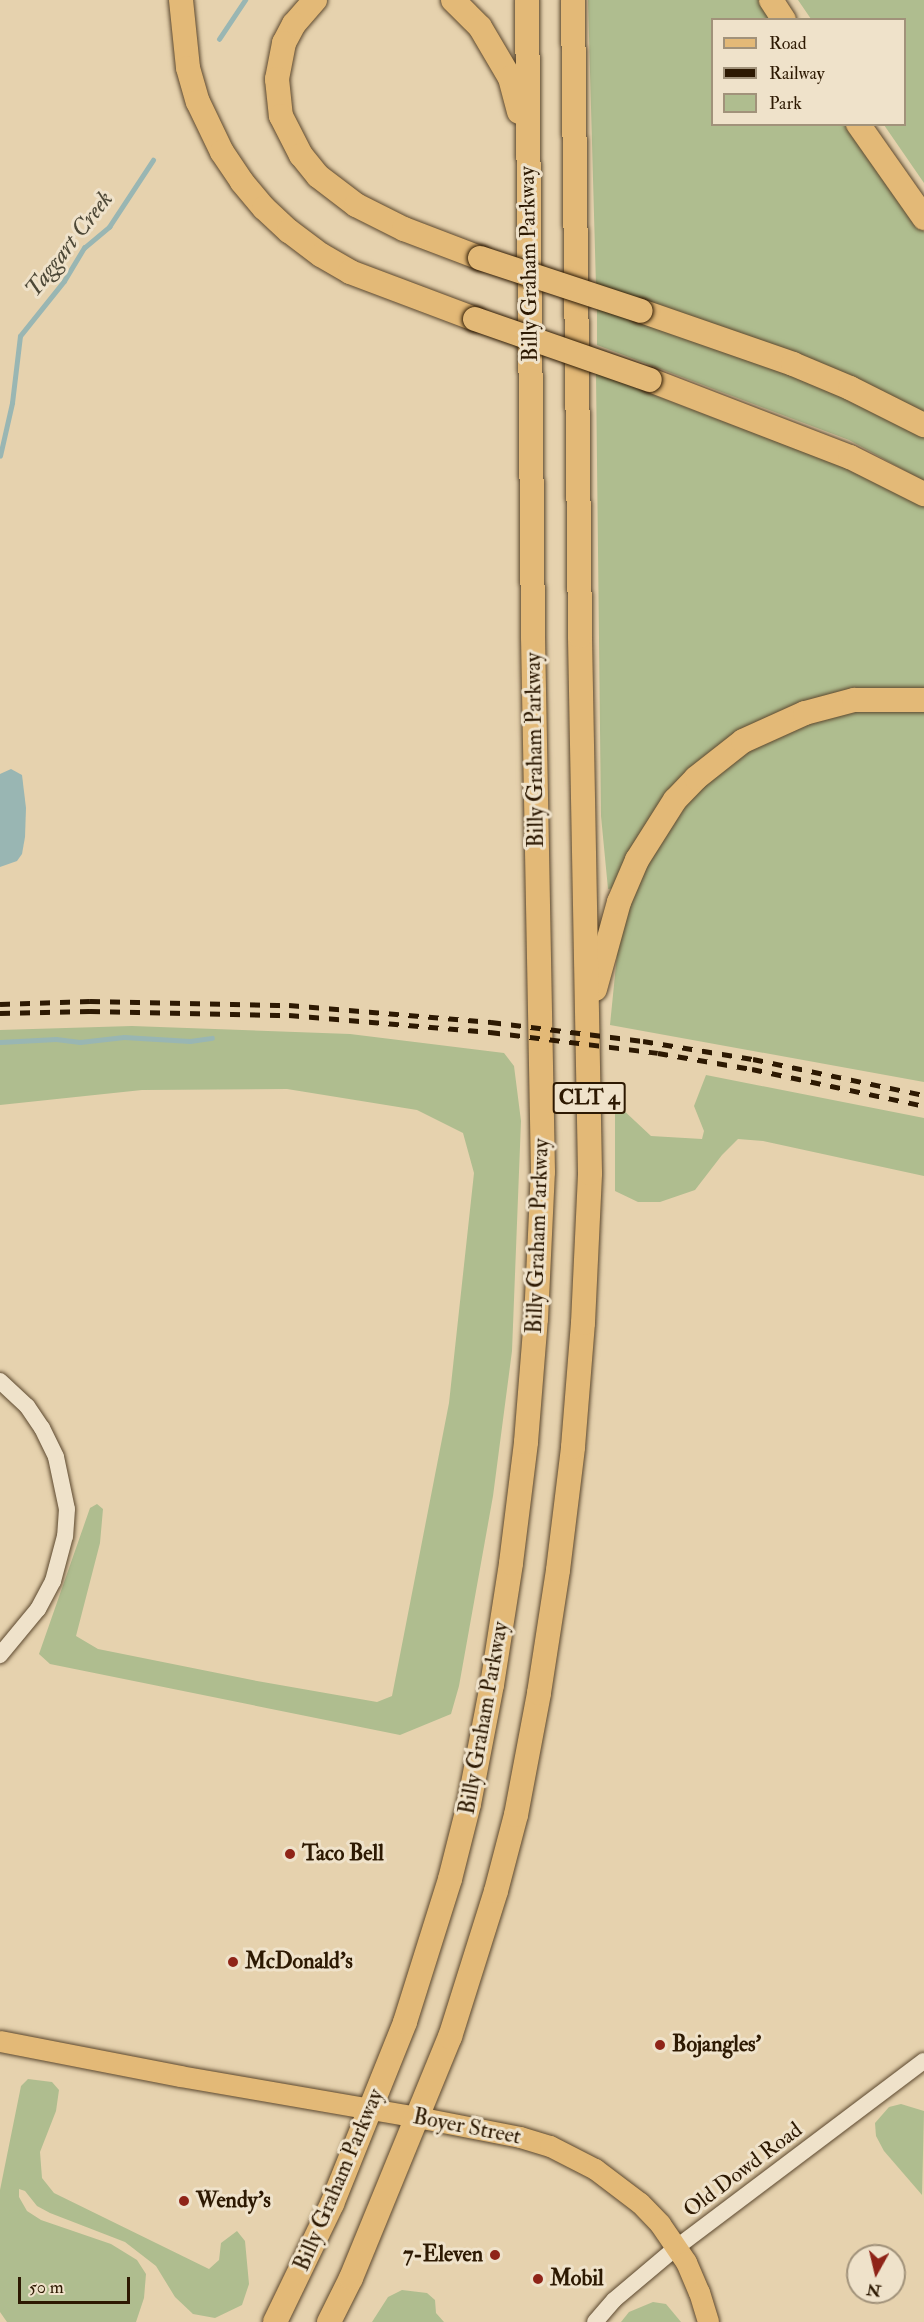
<!DOCTYPE html>
<html>
<head>
<meta charset="utf-8">
<style>
  body { margin:0 }
  #map { position:relative; width:924px; height:2322px; overflow:hidden; background:#e6d2ae; font-family:"IM FELL Double Pica",serif }
  div>[style] { position:absolute }
  [style*='--x'] { left:calc(var(--x)*1px); top:calc(var(--y)*1px); width:calc(var(--w)*1px); rotate:calc(var(--a)*1deg) }
  .green>* { inset:0; background:#afbd8f }
  .water>* { inset:0; background:#99b6b3 }
  .stream>* { height:4.5px; margin:-2.25px; padding:0 2.25px; transform-origin:2.25px; border-radius:2.25px; background:#99b6b3 }
  .roads { filter:drop-shadow(0 0 2px #5b472d) drop-shadow(0 0 2px #5b472d) }
  .minor>* { height:16px; margin:-8px; padding:0 8px; transform-origin:8px; border-radius:8px; background:#efe2ca }
  .major>* { height:21px; margin:-10.5px; padding:0 10.5px; transform-origin:10.5px; border-radius:10.5px; background:#e3b977 }
  .highway>* { height:24px; margin:-12px; padding:0 12px; transform-origin:12px; border-radius:12px; background:#e3b977 }
  .rail>* { height:4.5px; margin-top:-2.25px; transform-origin:0; background:repeating-linear-gradient(90deg,#2d1902 0 10px,transparent 0 20px) }
  .bridges { filter:drop-shadow(0 0 2px #2d1902) drop-shadow(0 0 2px #2d1902) }
  .highway-bridge>* { height:24px; margin:-12px; padding:0 12px; transform-origin:12px; border-radius:12px; background:#e3b977 }
  .dots>* { width:16px; height:16px; translate:-50% -50%; box-sizing:border-box; border:3px solid #efe2ca; border-radius:50% }
  span { translate:-50% -50%; white-space:nowrap; text-align:center; line-height:1.15; -webkit-text-stroke:6px #efe2ca; paint-order:stroke }
  .shield-label span { padding:2px 4px; background:#efe2ca; border:2px solid; border-radius:4px; -webkit-text-stroke-width:0 }
  .shield-label { font-size:21px; color:#2d1902; font-weight:700 }
  .street-label { font-size:22px; color:#2d1902 }
  .poi-label { font-size:22px; color:#2d1902; font-weight:700 }
  .left { translate:0 -50%; text-align:left }
  .right { translate:-100% -50%; text-align:right }
  .water-label { font-size:24px; color:#4d4837; font-style:italic }
  .legend { position:absolute; left:711px; top:18px; width:195px; height:108px; box-sizing:border-box; background:#efe2ca; border:2px solid #a1927a; margin:0; padding:8px 10px; list-style:none; font-size:18px; color:#2d1902 }
  .legend li { display:flex; align-items:center; gap:12px; height:30px }
  .legend b { width:30px; border:2px solid #a1927a }
  .north { position:absolute; left:846px; top:2244px; width:60px; height:60px; box-sizing:border-box; background:#efe2ca; border:2px solid #a1927a; border-radius:50%; rotate:188deg; font-size:16px; font-weight:700; line-height:24px; text-align:center; color:#2d1902 }
  .north::after { content:''; display:block; margin:auto; width:21px; height:27px; background:#8f2418; clip-path:polygon(50% 0,100% 100%,50% 72%,0 100%) }
  .scale { position:absolute; left:18px; top:2277px; width:112px; height:27px; box-sizing:border-box; border:3px solid #2d1902; border-top:0; padding-left:8px; font-size:18px; line-height:21px; white-space:nowrap; color:#2d1902; -webkit-text-stroke:4px #efe2ca; paint-order:stroke }
</style>
</head>
<body>
<div id="map">
  <div class="green">
    <div style="clip-path:polygon(588px 0,760px 0,774px 19px,712px 20px,712px 124px,848px 125px,924px 232px,924px 416px,596px 286px)"></div>
    <div style="clip-path:polygon(798px 0,924px 0,924px 183px,884px 125px,904px 124px,904px 20px,811px 19px)"></div>
    <div style="clip-path:polygon(597px 307px,789px 373px,924px 435px,924px 481px,849px 440px,597px 345px)"></div>
    <div style="clip-path:polygon(596px 373px,873px 478px,924px 506px,924px 692px,749px 729px,615px 888px,608px 889px,601px 816px)"></div>
    <div style="clip-path:polygon(863px 709px,924px 710px,924px 1082px,610px 1025px,618px 945px,635px 883px,693px 795px,740px 755px,788px 729px)"></div>
    <div style="clip-path:polygon(132px 1026px,350px 1034px,504px 1053px,514px 1066px,521px 1121px,512px 1351px,493px 1496px,459px 1686px,451px 1714px,400px 1735px,50px 1664px,39px 1654px,90px 1508px,97px 1504px,103px 1509px,100px 1543px,76px 1636px,98px 1649px,257px 1681px,377px 1702px,392px 1696px,449px 1403px,474px 1173px,463px 1133px,417px 1110px,287px 1089px,142px 1090px,0 1105px,0 1030px)"></div>
    <div style="clip-path:polygon(706px 1075px,924px 1118px,924px 1176px,763px 1141px,738px 1139px,722px 1155px,695px 1190px,660px 1202px,638px 1202px,615px 1191px,615px 1110px,620px 1107px,651px 1136px,702px 1139px,704px 1131px,694px 1106px)"></div>
    <div style="clip-path:polygon(28px 2079px,52px 2082px,59px 2090px,56px 2111px,40px 2152px,42px 2178px,54px 2193px,209px 2269px,219px 2260px,221px 2243px,237px 2231px,245px 2241px,249px 2284px,242px 2305px,215px 2318px,193px 2314px,175px 2297px,156px 2266px,125px 2242px,50px 2213px,37px 2206px,25px 2191px,19px 2189px,19px 2197px,27px 2211px,41px 2220px,111px 2244px,137px 2260px,146px 2274px,144px 2298px,136px 2322px,7px 2322px,0 2312px,0 2190px,21px 2086px)"></div>
    <div style="clip-path:polygon(901px 2104px,924px 2111px,922px 2195px,884px 2151px,876px 2136px,875px 2123px,889px 2107px)"></div>
    <div style="clip-path:polygon(402px 2290px,427px 2293px,435px 2300px,436px 2313px,444px 2322px,372px 2322px,388px 2297px)"></div>
    <div style="clip-path:polygon(653px 2302px,666px 2304px,681px 2322px,621px 2322px,629px 2312px)"></div>
  </div>
  <div class="water">
    <div style="clip-path:polygon(11px 769px,22px 775px,26px 808px,25px 837px,22px 854px,17px 861px,0 867px,0 774px)"></div>
  </div>
  <div class="stream">
    <div style="--x:219;--y:39;--w:47;--a:-56.3"></div>
    <div style="--x:0;--y:456;--w:54;--a:-77.2"></div>
    <div style="--x:12;--y:403;--w:67;--a:-83.2"></div>
    <div style="--x:20;--y:336;--w:70;--a:-51.3"></div>
    <div style="--x:64;--y:281;--w:39;--a:-59"></div>
    <div style="--x:84;--y:248;--w:33;--a:-40"></div>
    <div style="--x:109;--y:227;--w:80;--a:-56.7"></div>
    <div style="--x:0;--y:1042;--w:56;--a:-3.1"></div>
    <div style="--x:56;--y:1039;--w:24;--a:7"></div>
    <div style="--x:80;--y:1042;--w:44;--a:-6.5"></div>
    <div style="--x:124;--y:1037;--w:66;--a:3.5"></div>
    <div style="--x:190;--y:1041;--w:22;--a:-8"></div>
  </div>
  <div class="roads">
    <div class="minor">
      <div style="--x:0;--y:1381;--w:37;--a:43"></div>
      <div style="--x:27;--y:1406;--w:27;--a:56"></div>
      <div style="--x:42;--y:1428;--w:32;--a:64"></div>
      <div style="--x:56;--y:1457;--w:53;--a:78.1"></div>
      <div style="--x:67;--y:1509;--w:27;--a:94"></div>
      <div style="--x:65;--y:1536;--w:47;--a:104.9"></div>
      <div style="--x:53;--y:1581;--w:32;--a:118"></div>
      <div style="--x:38;--y:1609;--w:60;--a:129.6"></div>
      <div style="--x:595;--y:2322;--w:29;--a:-49"></div>
      <div style="--x:614;--y:2300;--w:82;--a:-40.1"></div>
      <div style="--x:677;--y:2247;--w:309;--a:-37"></div>
    </div>
    <div class="major">
      <div style="--x:0;--y:2041;--w:183;--a:11"></div>
      <div style="--x:180;--y:2076;--w:241;--a:9.8"></div>
      <div style="--x:417;--y:2117;--w:105;--a:11"></div>
      <div style="--x:520;--y:2137;--w:31;--a:17"></div>
      <div style="--x:550;--y:2146;--w:51;--a:27.1"></div>
      <div style="--x:595;--y:2169;--w:56;--a:37.1"></div>
      <div style="--x:640;--y:2203;--w:29;--a:46"></div>
      <div style="--x:660;--y:2224;--w:46;--a:55.6"></div>
      <div style="--x:686;--y:2262;--w:33;--a:67"></div>
      <div style="--x:699;--y:2292;--w:31;--a:73"></div>
    </div>
    <div class="highway">
      <div style="--x:181;--y:0;--w:68;--a:84.1"></div>
      <div style="--x:188;--y:68;--w:35;--a:74"></div>
      <div style="--x:198;--y:102;--w:55;--a:64.4"></div>
      <div style="--x:222;--y:152;--w:36;--a:56"></div>
      <div style="--x:242;--y:182;--w:34;--a:50"></div>
      <div style="--x:264;--y:208;--w:34;--a:43"></div>
      <div style="--x:289;--y:231;--w:40;--a:37"></div>
      <div style="--x:321;--y:255;--w:34;--a:30"></div>
      <div style="--x:350;--y:272;--w:134;--a:20.6"></div>
      <div style="--x:315;--y:0;--w:32;--a:131"></div>
      <div style="--x:294;--y:24;--w:21;--a:118"></div>
      <div style="--x:284;--y:43;--w:37;--a:101"></div>
      <div style="--x:277;--y:79;--w:37;--a:84"></div>
      <div style="--x:281;--y:116;--w:44;--a:62.9"></div>
      <div style="--x:301;--y:155;--w:27;--a:51"></div>
      <div style="--x:318;--y:176;--w:48;--a:37.3"></div>
      <div style="--x:356;--y:205;--w:54;--a:26.6"></div>
      <div style="--x:404;--y:229;--w:81;--a:20.9"></div>
      <div style="--x:453;--y:0;--w:38;--a:45"></div>
      <div style="--x:480;--y:27;--w:59;--a:59.5"></div>
      <div style="--x:510;--y:78;--w:35;--a:75"></div>
      <div style="--x:771;--y:0;--w:24;--a:57"></div>
      <div style="--x:858;--y:124;--w:115;--a:54.9"></div>
      <div style="--x:641;--y:311;--w:161;--a:19.2"></div>
      <div style="--x:793;--y:364;--w:62;--a:22.8"></div>
      <div style="--x:850;--y:388;--w:83;--a:26.6"></div>
      <div style="--x:650;--y:380;--w:214;--a:21.1"></div>
      <div style="--x:850;--y:457;--w:83;--a:26.6"></div>
      <div style="--x:595;--y:989;--w:90;--a:-74.6"></div>
      <div style="--x:619;--y:902;--w:46;--a:-66.8"></div>
      <div style="--x:637;--y:860;--w:71;--a:-57.7"></div>
      <div style="--x:675;--y:800;--w:30;--a:-46"></div>
      <div style="--x:696;--y:778;--w:60;--a:-38.2"></div>
      <div style="--x:743;--y:741;--w:68;--a:-24.3"></div>
      <div style="--x:805;--y:713;--w:51;--a:-14.9"></div>
      <div style="--x:854;--y:700;--w:70;--a:0"></div>
      <div style="--x:275;--y:2322;--w:131;--a:-64.2"></div>
      <div style="--x:332;--y:2204;--w:196;--a:-68.1"></div>
      <div style="--x:405;--y:2022;--w:150;--a:-72.5"></div>
      <div style="--x:450;--y:1879;--w:77;--a:-75.8"></div>
      <div style="--x:469;--y:1804;--w:121;--a:-79.1"></div>
      <div style="--x:492;--y:1685;--w:123;--a:-81.1"></div>
      <div style="--x:511;--y:1563;--w:122;--a:-82.9"></div>
      <div style="--x:526;--y:1442;--w:123;--a:-85.4"></div>
      <div style="--x:536;--y:1319;--w:147;--a:-87.3"></div>
      <div style="--x:543;--y:1172;--w:535;--a:-91.07"></div>
      <div style="--x:533;--y:637;--w:637;--a:-90.54"></div>
      <div style="--x:329;--y:2322;--w:49;--a:-63.4"></div>
      <div style="--x:351;--y:2278;--w:261;--a:-67.7"></div>
      <div style="--x:450;--y:2037;--w:153;--a:-72.5"></div>
      <div style="--x:496;--y:1891;--w:79;--a:-75.3"></div>
      <div style="--x:516;--y:1815;--w:124;--a:-79.3"></div>
      <div style="--x:539;--y:1693;--w:124;--a:-81.2"></div>
      <div style="--x:558;--y:1570;--w:124;--a:-83"></div>
      <div style="--x:573;--y:1447;--w:124;--a:-85.4"></div>
      <div style="--x:583;--y:1323;--w:150;--a:-87.3"></div>
      <div style="--x:590;--y:1173;--w:537;--a:-91.07"></div>
      <div style="--x:580;--y:636;--w:636;--a:-90.63"></div>
    </div>
  </div>
  <div class="rail">
    <div style="--x:0;--y:1004;--w:90;--a:-1.9"></div>
    <div style="--x:90;--y:1001;--w:199;--a:1.2"></div>
    <div style="--x:289;--y:1005;--w:203;--a:4.8"></div>
    <div style="--x:491;--y:1022;--w:153;--a:7.1"></div>
    <div style="--x:643;--y:1041;--w:111;--a:9.3"></div>
    <div style="--x:753;--y:1059;--w:175;--a:11.9"></div>
    <div style="--x:0;--y:1013;--w:90;--a:-1.3"></div>
    <div style="--x:90;--y:1011;--w:199;--a:1.2"></div>
    <div style="--x:289;--y:1015;--w:202;--a:4.8"></div>
    <div style="--x:490;--y:1032;--w:169;--a:7.1"></div>
    <div style="--x:658;--y:1053;--w:95;--a:9.7"></div>
    <div style="--x:752;--y:1069;--w:176;--a:12.1"></div>
  </div>
  <div class="bridges">
    <div class="highway-bridge">
      <div style="--x:480;--y:258;--w:169;--a:18.2"></div>
      <div style="--x:475;--y:319;--w:185;--a:19.2"></div>
    </div>
  </div>
  <div class="dots">
    <div style="left:290px;top:1854px;background:#8f2418"></div>
    <div style="left:233px;top:1962px;background:#8f2418"></div>
    <div style="left:660px;top:2045px;background:#8f2418"></div>
    <div style="left:184px;top:2201px;background:#8f2418"></div>
    <div style="left:495px;top:2255px;background:#8f2418"></div>
    <div style="left:538px;top:2279px;background:#8f2418"></div>
  </div>
  <div class="shield-label">
    <span style="left:589px;top:1098px">CLT 4</span>
  </div>
  <div class="street-label">
    <span style="left:529px;top:264px;rotate:-91deg">Billy Graham Parkway</span>
    <span style="left:535px;top:750px;rotate:-91deg">Billy Graham Parkway</span>
    <span style="left:538px;top:1236px;rotate:-88deg">Billy Graham Parkway</span>
    <span style="left:484px;top:1718px;rotate:-80deg">Billy Graham Parkway</span>
    <span style="left:467px;top:2127px;rotate:11deg">Boyer Street</span>
    <span style="left:743px;top:2170px;rotate:-37deg">Old Dowd Road</span>
    <span style="left:339px;top:2180px;rotate:-67deg">Billy Graham Parkway</span>
  </div>
  <div class="poi-label">
    <span class="left" style="left:302px;top:1854px">Taco Bell</span>
    <span class="left" style="left:245px;top:1962px">McDonald's</span>
    <span class="left" style="left:672px;top:2045px">Bojangles'</span>
    <span class="left" style="left:196px;top:2201px">Wendy's</span>
    <span class="right" style="left:483px;top:2255px">7-Eleven</span>
    <span class="left" style="left:550px;top:2279px">Mobil</span>
  </div>
  <div class="water-label">
    <span style="left:69px;top:244px;rotate:-52deg">Taggart Creek</span>
  </div>
  <ul class="legend">
  <li><b style="height:8px;background:#e3b977"></b>Road</li>
  <li><b style="height:8px;background:#2d1902"></b>Railway</li>
  <li><b style="height:16px;background:#afbd8f"></b>Park</li>
  </ul>
  <div class="north">N</div>
  <div class="scale">50 m</div>
</div>
</body>
</html>
